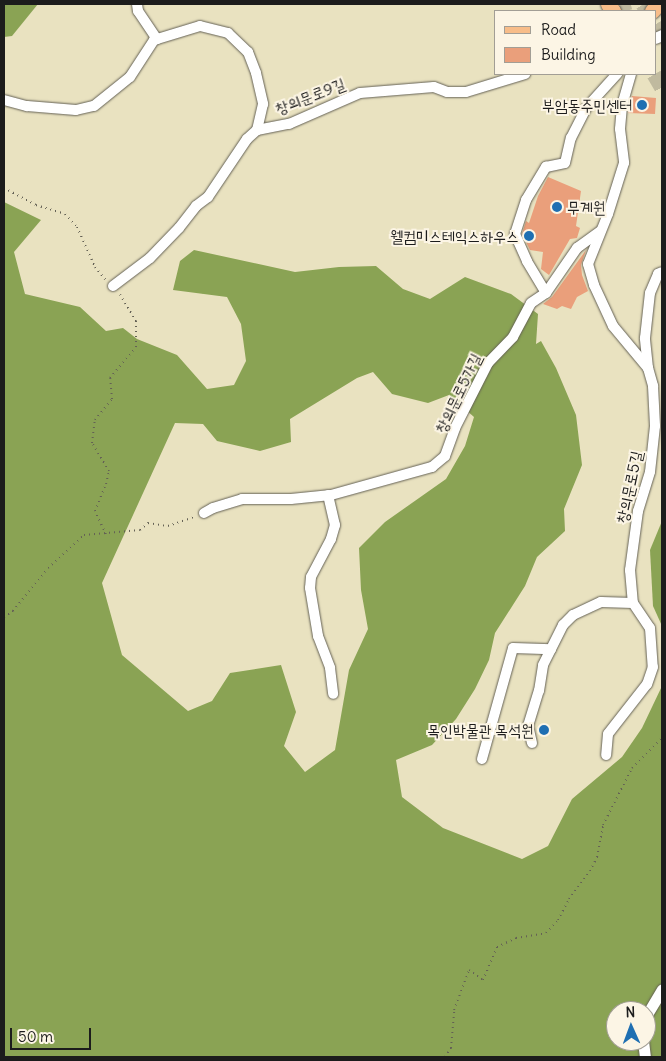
<!DOCTYPE html>
<html>
<head>
<meta charset="utf-8">
<style>
  body { margin:0 }
  #map { position:relative; width:666px; height:1061px; overflow:hidden; background:#e9e2c0; font-family:Delius,"Poor Story",sans-serif }
  div>[style] { position:absolute }
  [style*='--x'] { left:calc(var(--x)*1px); top:calc(var(--y)*1px); width:calc(var(--w)*1px); rotate:calc(var(--a)*1deg) }
  .forest>* { inset:0; background:#8aa354 }
  .building>* { inset:0; background:#ea9f7b }
  .primary-tunnel>* { height:15px; margin-top:-7.5px; transform-origin:0; background:repeating-linear-gradient(90deg,#c0ba9f 0 15px,transparent 0 23px) }
  .path>* { height:2px; margin-top:-1px; transform-origin:0; background:repeating-linear-gradient(90deg,#646155 0 1px,transparent 0 5px) }
  .roads { filter:drop-shadow(0 0 1px #646155) drop-shadow(0 0 1px #646155) }
  .minor>* { height:10px; margin:-5px; padding:0 5px; transform-origin:5px; border-radius:5px; background:#fff }
  .tertiary>* { height:11px; margin:-5.5px; padding:0 5.5px; transform-origin:5.5px; border-radius:5.5px; background:#fff }
  .primary>* { height:15px; margin:-7.5px; padding:0 7.5px; transform-origin:7.5px; border-radius:7.5px; background:#f8bd89 }
  .dots>* { width:14px; height:14px; translate:-50% -50%; box-sizing:border-box; border:2px solid #fcf5e5; border-radius:50% }
  span { translate:-50% -50%; white-space:nowrap; text-align:center; line-height:1.15; -webkit-text-stroke:4px #fcf5e5; paint-order:stroke }
  .street-label { font-size:16px; color:#1c1c1c }
  .poi-label { font-size:16px; color:#1c1c1c }
  .right { translate:-100% -50%; text-align:right }
  .left { translate:0 -50%; text-align:left }
  .frame { position:absolute; inset:0; border:5px solid #1c1c1c; pointer-events:none }
  .legend { position:absolute; left:494px; top:10px; width:162px; height:65px; box-sizing:border-box; background:#fcf5e5; border:1px solid #a29e95; margin:0; padding:6px 9px; list-style:none; font-size:15px; color:#1c1c1c }
  .legend li { display:flex; align-items:center; gap:10px; height:25px }
  .legend b { width:25px; border:1px solid #a29e95 }
  .north { position:absolute; left:606px; top:1001px; width:50px; height:50px; box-sizing:border-box; background:#fcf5e5; border:1px solid #a29e95; border-radius:50%; rotate:358deg; font-size:14px; font-weight:700; line-height:20px; text-align:center; color:#1c1c1c }
  .north::after { content:''; display:block; margin:auto; width:18px; height:22px; background:#1f6fb2; clip-path:polygon(50% 0,100% 100%,50% 72%,0 100%) }
  .scale { position:absolute; left:10px; top:1028px; width:81px; height:22px; box-sizing:border-box; border:2px solid #1c1c1c; border-top:0; padding-left:6px; font-size:15px; line-height:18px; white-space:nowrap; color:#1c1c1c; -webkit-text-stroke:4px #fcf5e5; paint-order:stroke }
</style>
</head>
<body>
<div id="map">
  <div class="forest">
    <div style="clip-path:polygon(4px 4px,38px 4px,12px 36px,4px 37px)"></div>
    <div style="clip-path:polygon(evenodd,4px 202px,41px 220px,14px 252px,25px 294px,80px 307px,106px 331px,123px 328px,137px 339px,177px 355px,207px 389px,234px 385px,246px 361px,241px 324px,227px 297px,173px 290px,180px 261px,194px 250px,295px 272px,339px 267px,376px 266px,403px 289px,430px 299px,465px 277px,511px 294px,538px 314px,536px 344px,541px 341px,556px 368px,576px 415px,582px 465px,564px 509px,565px 531px,537px 557px,525px 586px,495px 633px,489px 660px,475px 689px,456px 719px,432px 745px,396px 760px,402px 797px,443px 828px,522px 859px,548px 846px,572px 799px,622px 757px,642px 728px,662px 686px,662px 1057px,4px 1057px,4px 202px,373px 372px,392px 394px,428px 403px,449px 395px,474px 417px,465px 446px,446px 479px,385px 522px,359px 548px,361px 590px,368px 629px,349px 670px,335px 750px,305px 772px,284px 746px,296px 712px,281px 665px,230px 673px,212px 701px,188px 711px,122px 655px,102px 583px,175px 423px,203px 424px,217px 441px,260px 451px,291px 442px,290px 419px,357px 378px,373px 372px,4px 202px,616px 1011px,646px 1011px,646px 1041px,616px 1041px,616px 1011px)"></div>
    <div style="clip-path:polygon(662px 521px,662px 626px,653px 606px,650px 550px)"></div>
  </div>
  <div class="building">
    <div style="clip-path:polygon(632px 96px,656px 98px,655px 114px,628px 113px)"></div>
    <div style="clip-path:polygon(548px 177px,581px 191px,576px 226px,580px 228px,577px 238px,570px 239px,549px 275px,541px 269px,543px 252px,530px 250px,522px 234px,526px 221px,529px 223px,538px 196px)"></div>
    <div style="clip-path:polygon(586px 250px,581px 265px,582px 275px,588px 291px,577px 297px,571px 309px,562px 306px,557px 309px,543px 304px,552px 297px)"></div>
  </div>
  <div class="primary-tunnel">
    <div style="--x:623;--y:4;--w:7;--a:74"></div>
    <div style="--x:643;--y:4;--w:8;--a:60"></div>
    <div style="--x:655;--y:24;--w:14;--a:60"></div>
    <div style="--x:654;--y:74;--w:16;--a:60"></div>
  </div>
  <div class="path">
    <div style="--x:4;--y:188;--w:36;--a:28"></div>
    <div style="--x:36;--y:205;--w:30;--a:17"></div>
    <div style="--x:65;--y:214;--w:18;--a:47"></div>
    <div style="--x:77;--y:227;--w:44;--a:65.8"></div>
    <div style="--x:95;--y:267;--w:16;--a:50"></div>
    <div style="--x:106;--y:534;--w:25;--a:-116"></div>
    <div style="--x:95;--y:511;--w:29;--a:-68"></div>
    <div style="--x:106;--y:484;--w:13;--a:-77"></div>
    <div style="--x:109;--y:471;--w:33;--a:-121"></div>
    <div style="--x:92;--y:443;--w:23;--a:-83"></div>
    <div style="--x:95;--y:420;--w:27;--a:-51"></div>
    <div style="--x:112;--y:399;--w:21;--a:-95"></div>
    <div style="--x:110;--y:378;--w:40;--a:-50"></div>
    <div style="--x:136;--y:347;--w:26;--a:-90"></div>
    <div style="--x:136;--y:321;--w:31;--a:-121"></div>
    <div style="--x:4;--y:617;--w:11;--a:-34"></div>
    <div style="--x:13;--y:611;--w:55;--a:-50.9"></div>
    <div style="--x:48;--y:568;--w:49;--a:-42.5"></div>
    <div style="--x:84;--y:535;--w:56;--a:-5.1"></div>
    <div style="--x:140;--y:530;--w:11;--a:-41"></div>
    <div style="--x:148;--y:523;--w:20;--a:9"></div>
    <div style="--x:168;--y:526;--w:28;--a:-19"></div>
    <div style="--x:445;--y:1057;--w:11;--a:-56"></div>
    <div style="--x:451;--y:1048;--w:38;--a:-85"></div>
    <div style="--x:454;--y:1010;--w:43;--a:-69.4"></div>
    <div style="--x:469;--y:970;--w:17;--a:36"></div>
    <div style="--x:483;--y:980;--w:36;--a:-67"></div>
    <div style="--x:497;--y:947;--w:21;--a:-25"></div>
    <div style="--x:516;--y:938;--w:30;--a:-9"></div>
    <div style="--x:546;--y:933;--w:18;--a:-47"></div>
    <div style="--x:558;--y:920;--w:24;--a:-62"></div>
    <div style="--x:569;--y:899;--w:35;--a:-53"></div>
    <div style="--x:590;--y:871;--w:16;--a:-63"></div>
    <div style="--x:597;--y:857;--w:33;--a:-79"></div>
    <div style="--x:603;--y:825;--w:64;--a:-63"></div>
    <div style="--x:632;--y:768;--w:42;--a:-45"></div>
  </div>
  <div class="roads">
    <div class="minor">
      <div style="--x:137;--y:4;--w:7;--a:82"></div>
      <div style="--x:138;--y:11;--w:34;--a:56"></div>
      <div style="--x:631;--y:74;--w:33;--a:106"></div>
      <div style="--x:622;--y:106;--w:23;--a:95"></div>
      <div style="--x:620;--y:129;--w:34;--a:83"></div>
      <div style="--x:624;--y:163;--w:53;--a:107.4"></div>
      <div style="--x:608;--y:214;--w:54;--a:111.8"></div>
      <div style="--x:588;--y:264;--w:22;--a:74"></div>
      <div style="--x:594;--y:285;--w:45;--a:65.1"></div>
      <div style="--x:613;--y:326;--w:55;--a:50.2"></div>
      <div style="--x:648;--y:368;--w:19;--a:74"></div>
      <div style="--x:653;--y:386;--w:40;--a:87.1"></div>
      <div style="--x:655;--y:426;--w:46;--a:96.2"></div>
      <div style="--x:650;--y:472;--w:41;--a:107.1"></div>
      <div style="--x:638;--y:511;--w:60;--a:97.7"></div>
      <div style="--x:630;--y:570;--w:33;--a:85"></div>
      <div style="--x:4;--y:100;--w:24;--a:15"></div>
      <div style="--x:27;--y:106;--w:49;--a:4.7"></div>
      <div style="--x:76;--y:110;--w:18;--a:-13"></div>
      <div style="--x:94;--y:106;--w:46;--a:-38.9"></div>
      <div style="--x:130;--y:77;--w:44;--a:-57"></div>
      <div style="--x:154;--y:40;--w:48;--a:-16.9"></div>
      <div style="--x:200;--y:26;--w:29;--a:14"></div>
      <div style="--x:228;--y:33;--w:28;--a:44"></div>
      <div style="--x:248;--y:52;--w:22;--a:69"></div>
      <div style="--x:256;--y:73;--w:32;--a:77"></div>
      <div style="--x:263;--y:104;--w:27;--a:103"></div>
      <div style="--x:113;--y:286;--w:46;--a:-37.1"></div>
      <div style="--x:150;--y:258;--w:42;--a:-46"></div>
      <div style="--x:179;--y:228;--w:28;--a:-52"></div>
      <div style="--x:196;--y:206;--w:15;--a:-37"></div>
      <div style="--x:208;--y:197;--w:70;--a:-56.1"></div>
      <div style="--x:247;--y:139;--w:13;--a:-42"></div>
      <div style="--x:257;--y:130;--w:33;--a:-11"></div>
      <div style="--x:289;--y:124;--w:77;--a:-23.6"></div>
      <div style="--x:360;--y:93;--w:74;--a:-4.6"></div>
      <div style="--x:434;--y:87;--w:14;--a:21"></div>
      <div style="--x:447;--y:92;--w:19;--a:0"></div>
      <div style="--x:466;--y:92;--w:62;--a:-17"></div>
      <div style="--x:546;--y:293;--w:37;--a:-121"></div>
      <div style="--x:527;--y:261;--w:30;--a:-114"></div>
      <div style="--x:515;--y:234;--w:36;--a:-72"></div>
      <div style="--x:526;--y:200;--w:39;--a:-59"></div>
      <div style="--x:546;--y:167;--w:19;--a:-12"></div>
      <div style="--x:565;--y:163;--w:26;--a:-77"></div>
      <div style="--x:571;--y:138;--w:35;--a:-63"></div>
      <div style="--x:587;--y:107;--w:45;--a:-47.7"></div>
      <div style="--x:648;--y:368;--w:30;--a:-96"></div>
      <div style="--x:645;--y:338;--w:45;--a:-83.7"></div>
      <div style="--x:650;--y:293;--w:21;--a:-67"></div>
      <div style="--x:658;--y:274;--w:4;--a:-27"></div>
      <div style="--x:328;--y:495;--w:31;--a:77"></div>
      <div style="--x:335;--y:525;--w:15;--a:106"></div>
      <div style="--x:331;--y:539;--w:43;--a:117.8"></div>
      <div style="--x:311;--y:577;--w:11;--a:95"></div>
      <div style="--x:310;--y:588;--w:49;--a:80.5"></div>
      <div style="--x:318;--y:636;--w:34;--a:69"></div>
      <div style="--x:330;--y:668;--w:26;--a:83"></div>
      <div style="--x:204;--y:513;--w:10;--a:-29"></div>
      <div style="--x:213;--y:508;--w:30;--a:-17"></div>
      <div style="--x:242;--y:499;--w:49;--a:0"></div>
      <div style="--x:291;--y:499;--w:40;--a:-5.7"></div>
      <div style="--x:331;--y:495;--w:105;--a:-15.5"></div>
      <div style="--x:432;--y:467;--w:17;--a:-40"></div>
      <div style="--x:445;--y:456;--w:30;--a:-70"></div>
      <div style="--x:455;--y:428;--w:73;--a:-63.1"></div>
      <div style="--x:488;--y:363;--w:36;--a:-46"></div>
      <div style="--x:513;--y:337;--w:38;--a:-62"></div>
      <div style="--x:531;--y:303;--w:18;--a:-34"></div>
      <div style="--x:546;--y:293;--w:55;--a:-55.4"></div>
      <div style="--x:577;--y:248;--w:29;--a:-36"></div>
      <div style="--x:532;--y:743;--w:17;--a:-103"></div>
      <div style="--x:528;--y:726;--w:37;--a:-73"></div>
      <div style="--x:539;--y:691;--w:26;--a:-81"></div>
      <div style="--x:543;--y:665;--w:45;--a:-63.4"></div>
      <div style="--x:563;--y:625;--w:14;--a:-45"></div>
      <div style="--x:573;--y:615;--w:31;--a:-25"></div>
      <div style="--x:601;--y:602;--w:32;--a:2"></div>
      <div style="--x:633;--y:603;--w:30;--a:56"></div>
      <div style="--x:650;--y:628;--w:39;--a:86"></div>
      <div style="--x:653;--y:667;--w:18;--a:109"></div>
      <div style="--x:647;--y:684;--w:63;--a:128"></div>
      <div style="--x:608;--y:734;--w:21;--a:95"></div>
      <div style="--x:482;--y:759;--w:115;--a:-74.4"></div>
      <div style="--x:513;--y:648;--w:38;--a:2"></div>
    </div>
    <div class="tertiary">
      <div style="--x:655;--y:38;--w:8;--a:-23"></div>
      <div style="--x:646;--y:1016;--w:31;--a:-59"></div>
      <div style="--x:643;--y:1041;--w:16;--a:83"></div>
    </div>
    <div class="primary">
      <div style="--x:608;--y:4;--w:9;--a:54"></div>
      <div style="--x:652;--y:11;--w:9;--a:-49"></div>
    </div>
  </div>
  <div class="dots">
    <div style="left:642px;top:105px;background:#1f6fb2"></div>
    <div style="left:557px;top:207px;background:#1f6fb2"></div>
    <div style="left:529px;top:236px;background:#1f6fb2"></div>
    <div style="left:544px;top:730px;background:#1f6fb2"></div>
  </div>
  <div class="street-label">
    <span style="left:310px;top:96px;rotate:-21deg">창의문로9길</span>
    <span style="left:458px;top:393px;rotate:-64deg">창의문로5가길</span>
    <span style="left:629px;top:487px;rotate:-78deg">창의문로5길</span>
  </div>
  <div class="poi-label">
    <span class="right" style="left:632px;top:105px">부암동주민센터</span>
    <span class="left" style="left:567px;top:207px">무계원</span>
    <span class="right" style="left:519px;top:236px">웰컴미스테익스하우스</span>
    <span class="right" style="left:534px;top:730px">목인박물관 목석원</span>
  </div>
  <div class="frame"></div>
  <ul class="legend">
  <li><b style="height:6px;background:#f8bd89"></b>Road</li>
  <li><b style="height:14px;background:#ea9f7b"></b>Building</li>
  </ul>
  <div class="north">N</div>
  <div class="scale">50 m</div>
</div>
</body>
</html>
